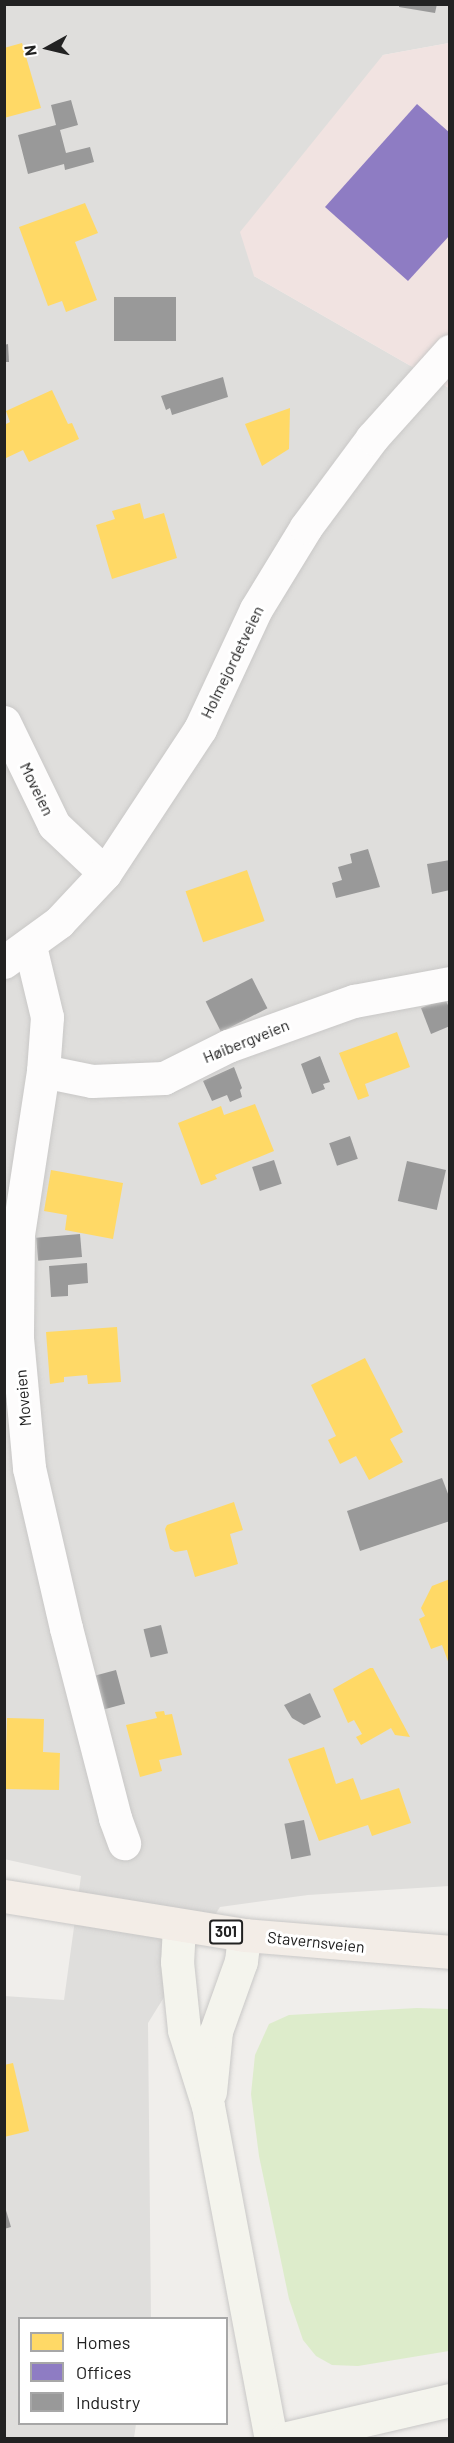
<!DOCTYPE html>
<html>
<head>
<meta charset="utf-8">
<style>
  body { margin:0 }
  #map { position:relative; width:454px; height:2443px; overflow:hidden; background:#f0eeeb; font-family:Barlow,sans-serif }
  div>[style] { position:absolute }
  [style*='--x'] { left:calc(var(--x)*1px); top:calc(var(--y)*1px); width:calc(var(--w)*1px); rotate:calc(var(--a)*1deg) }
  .residential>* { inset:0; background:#dfdedc }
  .commercial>* { inset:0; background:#f1e3e1 }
  .grass>* { inset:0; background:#ddeccb }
  .homes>* { inset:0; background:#ffd966; transform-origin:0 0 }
  .offices>* { inset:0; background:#8e7cc3 }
  .industry>* { inset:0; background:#999; transform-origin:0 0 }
  .roads { filter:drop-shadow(0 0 2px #c9c8c7) drop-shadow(0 0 2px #c9c8c7) }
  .minor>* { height:33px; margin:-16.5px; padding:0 16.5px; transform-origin:16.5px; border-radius:16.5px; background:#fdfcfc }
  .tertiary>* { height:33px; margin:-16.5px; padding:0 16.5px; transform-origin:16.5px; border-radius:16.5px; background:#fdfcfc }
  .secondary>* { height:33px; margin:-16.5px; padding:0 16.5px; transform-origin:16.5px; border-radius:16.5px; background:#f4f4ed }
  .primary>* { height:33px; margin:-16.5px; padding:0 16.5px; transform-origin:16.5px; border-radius:16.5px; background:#f3ede7 }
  span { translate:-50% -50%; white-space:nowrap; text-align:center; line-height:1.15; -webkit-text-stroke:6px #fff; paint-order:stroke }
  .shield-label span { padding:2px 4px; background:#fff; border:2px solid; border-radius:4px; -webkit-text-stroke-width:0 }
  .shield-label { font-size:15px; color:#222; font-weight:700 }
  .street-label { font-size:16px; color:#222 }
  .frame { position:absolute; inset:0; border:6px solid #222; pointer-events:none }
  .legend { position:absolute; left:18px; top:2317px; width:210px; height:108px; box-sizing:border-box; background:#fff; border:2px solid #a7a7a7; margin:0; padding:8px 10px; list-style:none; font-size:18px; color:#222 }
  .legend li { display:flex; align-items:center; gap:12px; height:30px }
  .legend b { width:30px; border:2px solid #a7a7a7 }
  .north { position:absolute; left:18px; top:18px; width:60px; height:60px; -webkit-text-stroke:4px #fff; paint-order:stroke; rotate:262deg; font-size:16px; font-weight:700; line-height:24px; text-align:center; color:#222 }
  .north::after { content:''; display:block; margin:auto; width:21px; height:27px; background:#222; clip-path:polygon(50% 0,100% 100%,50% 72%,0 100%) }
</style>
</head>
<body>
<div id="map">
  <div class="residential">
    <div style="clip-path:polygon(5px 5px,449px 5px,449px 43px,383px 55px,254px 276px,449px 388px,449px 1886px,308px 1895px,220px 1907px,148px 2023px,151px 2318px,20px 2318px,20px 2424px,136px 2424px,134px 2438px,5px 2438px,4px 1996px,64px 2000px,81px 1876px,4px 1859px)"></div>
  </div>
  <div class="commercial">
    <div style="clip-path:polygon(449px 43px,449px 388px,254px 276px,240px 232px,383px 55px)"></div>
  </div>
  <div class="grass">
    <div style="clip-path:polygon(417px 2008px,449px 2009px,449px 2351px,358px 2366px,332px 2365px,316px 2356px,303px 2340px,289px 2299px,259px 2156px,251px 2094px,255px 2055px,269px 2024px,289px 2015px)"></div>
  </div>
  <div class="homes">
    <div style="clip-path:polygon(22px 43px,41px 108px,4px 118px,4px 48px)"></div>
    <div style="clip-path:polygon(85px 203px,98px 233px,75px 242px,97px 300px,66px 312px,62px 301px,48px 306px,19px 227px)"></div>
    <div style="clip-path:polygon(52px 390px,68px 424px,72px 423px,79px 439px,29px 462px,23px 450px,4px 459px,4px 425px,10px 422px,6px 411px)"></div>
    <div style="clip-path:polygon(290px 408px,289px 449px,262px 466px,245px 424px)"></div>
    <div style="clip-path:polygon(140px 503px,144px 519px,164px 513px,177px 558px,112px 579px,96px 525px,115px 519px,112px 511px)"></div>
    <div style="left:247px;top:870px;width:54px;height:65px;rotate:71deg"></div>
    <div style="clip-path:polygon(397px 1032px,410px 1067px,365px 1084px,369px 1096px,358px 1100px,339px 1053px)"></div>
    <div style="clip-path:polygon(255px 1104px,274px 1151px,215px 1175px,217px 1179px,201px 1185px,178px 1123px,221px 1106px,224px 1115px)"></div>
    <div style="clip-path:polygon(51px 1170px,123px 1183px,113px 1239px,65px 1230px,67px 1215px,44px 1211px)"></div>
    <div style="clip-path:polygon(117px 1327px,121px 1382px,88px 1384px,87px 1375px,64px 1377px,64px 1382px,50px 1384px,46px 1332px)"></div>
    <div style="clip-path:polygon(365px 1358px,403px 1432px,390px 1439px,403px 1462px,369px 1480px,356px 1456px,340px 1464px,328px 1440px,336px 1436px,311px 1385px)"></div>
    <div style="clip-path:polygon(234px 1502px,243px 1530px,230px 1534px,238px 1564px,195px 1577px,187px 1550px,175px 1552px,170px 1549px,165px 1529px,167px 1525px)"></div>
    <div style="clip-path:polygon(450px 1579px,450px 1664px,449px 1664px,442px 1645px,431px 1649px,419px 1619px,425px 1616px,421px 1608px,432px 1586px)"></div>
    <div style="clip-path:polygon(370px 1668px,373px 1668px,410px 1737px,395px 1735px,391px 1728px,361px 1745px,356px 1737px,362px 1734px,354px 1720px,348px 1723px,333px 1689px)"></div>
    <div style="clip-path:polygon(164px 1711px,165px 1715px,172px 1714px,182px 1755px,159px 1760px,162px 1771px,140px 1777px,126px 1725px,157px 1718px,155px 1712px)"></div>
    <div style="clip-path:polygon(7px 1718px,44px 1719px,43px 1752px,60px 1753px,59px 1790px,5px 1789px)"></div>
    <div style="clip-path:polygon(324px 1747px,336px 1784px,353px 1778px,361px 1800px,399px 1788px,411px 1823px,372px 1836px,368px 1825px,319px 1841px,288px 1759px)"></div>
    <div style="clip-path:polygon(13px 2063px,29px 2131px,4px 2137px,4px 2065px)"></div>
  </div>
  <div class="offices">
    <div style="clip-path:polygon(417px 104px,450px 133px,450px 235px,408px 281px,325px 207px)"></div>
  </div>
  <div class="industry">
    <div style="clip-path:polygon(399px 4px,437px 4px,435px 13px,399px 7px)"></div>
    <div style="clip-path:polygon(71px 100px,78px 125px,60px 130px,66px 153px,90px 147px,94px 162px,65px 170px,64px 164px,28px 174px,18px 135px,56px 125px,51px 105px)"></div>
    <div style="left:114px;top:297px;width:62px;height:44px"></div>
    <div style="clip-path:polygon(8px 344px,9px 362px,4px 362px,4px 345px)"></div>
    <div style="clip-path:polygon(223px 377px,228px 397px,172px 415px,170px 408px,166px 410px,161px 396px)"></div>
    <div style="clip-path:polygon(368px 849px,380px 887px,336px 898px,332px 883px,342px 880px,338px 867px,352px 863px,350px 854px)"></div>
    <div style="clip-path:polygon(450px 860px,450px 890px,432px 894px,427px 864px)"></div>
    <div style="left:252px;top:978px;width:34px;height:52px;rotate:63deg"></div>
    <div style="clip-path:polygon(445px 999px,450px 1009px,450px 1026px,431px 1034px,421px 1008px)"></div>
    <div style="clip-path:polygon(320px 1056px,330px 1082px,323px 1084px,325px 1089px,312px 1094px,301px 1064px)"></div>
    <div style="clip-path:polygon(234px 1067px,242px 1088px,240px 1090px,242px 1097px,230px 1102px,227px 1095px,212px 1101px,203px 1081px)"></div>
    <div style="left:350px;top:1136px;width:24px;height:22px;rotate:71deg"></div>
    <div style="left:274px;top:1160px;width:25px;height:23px;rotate:72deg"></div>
    <div style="left:407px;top:1161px;width:40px;height:41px;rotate:13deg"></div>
    <div style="left:80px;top:1234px;width:23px;height:44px;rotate:85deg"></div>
    <div style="clip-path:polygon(87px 1263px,88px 1283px,68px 1285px,68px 1296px,51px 1297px,49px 1266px)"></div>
    <div style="clip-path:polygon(442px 1478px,450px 1499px,450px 1521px,360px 1551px,347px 1511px)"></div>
    <div style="left:161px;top:1625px;width:29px;height:18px;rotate:76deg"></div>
    <div style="left:116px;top:1670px;width:35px;height:25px;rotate:75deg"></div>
    <div style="clip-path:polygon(310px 1693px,321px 1717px,304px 1725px,292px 1718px,284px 1705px)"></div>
    <div style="left:304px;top:1820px;width:36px;height:20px;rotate:79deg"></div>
    <div style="clip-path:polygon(5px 2207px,11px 2227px,4px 2229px,4px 2208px)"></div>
  </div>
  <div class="roads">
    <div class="minor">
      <div style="--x:4;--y:722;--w:114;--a:64.1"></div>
      <div style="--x:54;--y:825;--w:70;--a:43.3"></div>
      <div style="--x:30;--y:946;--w:73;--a:76.5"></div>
      <div style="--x:47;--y:1017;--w:54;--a:94.2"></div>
      <div style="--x:43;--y:1071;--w:166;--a:98.7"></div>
      <div style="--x:18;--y:1235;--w:103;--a:90.6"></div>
      <div style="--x:17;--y:1338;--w:131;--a:84.7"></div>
      <div style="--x:29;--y:1468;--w:164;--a:77"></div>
      <div style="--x:66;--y:1628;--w:196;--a:75.5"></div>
      <div style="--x:115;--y:1818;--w:27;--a:70"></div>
      <div style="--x:43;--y:1071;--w:50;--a:11.5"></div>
      <div style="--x:92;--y:1081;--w:72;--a:-2.4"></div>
      <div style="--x:164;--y:1078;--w:72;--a:-26.6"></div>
      <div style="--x:228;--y:1046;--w:134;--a:-19.7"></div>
      <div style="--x:354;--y:1001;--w:98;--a:-10.6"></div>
    </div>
    <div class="tertiary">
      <div style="--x:4;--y:962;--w:68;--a:-36"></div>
      <div style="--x:59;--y:922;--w:67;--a:-46.8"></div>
      <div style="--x:105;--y:873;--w:173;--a:-56.6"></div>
      <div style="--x:200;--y:729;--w:132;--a:-65"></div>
      <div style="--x:256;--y:609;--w:96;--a:-58.6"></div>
      <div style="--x:306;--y:527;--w:111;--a:-53.4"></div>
      <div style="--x:372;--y:438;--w:117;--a:-48.1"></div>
    </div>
    <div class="secondary">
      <div style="--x:179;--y:1926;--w:36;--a:93"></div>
      <div style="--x:177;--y:1962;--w:68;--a:84.1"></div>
      <div style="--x:184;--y:2030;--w:80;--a:72.5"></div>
      <div style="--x:208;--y:2106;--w:338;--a:79.3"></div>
      <div style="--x:210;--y:2092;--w:61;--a:-84.4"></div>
      <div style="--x:216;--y:2031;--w:74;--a:-70.3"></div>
      <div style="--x:241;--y:1961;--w:26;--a:-83"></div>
      <div style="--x:287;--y:2438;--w:167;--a:-13.1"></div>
    </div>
    <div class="primary">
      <div style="--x:4;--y:1896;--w:243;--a:9.2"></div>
      <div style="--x:244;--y:1935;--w:207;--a:4.7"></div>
    </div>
  </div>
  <div class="shield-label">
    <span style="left:226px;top:1932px">301</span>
  </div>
  <div class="street-label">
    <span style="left:232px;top:662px;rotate:-64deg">Holmejordetveien</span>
    <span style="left:37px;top:789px;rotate:64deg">Moveien</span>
    <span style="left:246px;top:1041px;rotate:-22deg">Høibergveien</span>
    <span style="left:23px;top:1398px;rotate:-95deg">Moveien</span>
    <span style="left:316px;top:1942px;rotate:6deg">Stavernsveien</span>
  </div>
  <div class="frame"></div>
  <ul class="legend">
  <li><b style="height:16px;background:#ffd966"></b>Homes</li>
  <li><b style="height:16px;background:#8e7cc3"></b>Offices</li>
  <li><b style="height:16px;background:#999"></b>Industry</li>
  </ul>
  <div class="north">N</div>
</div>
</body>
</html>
